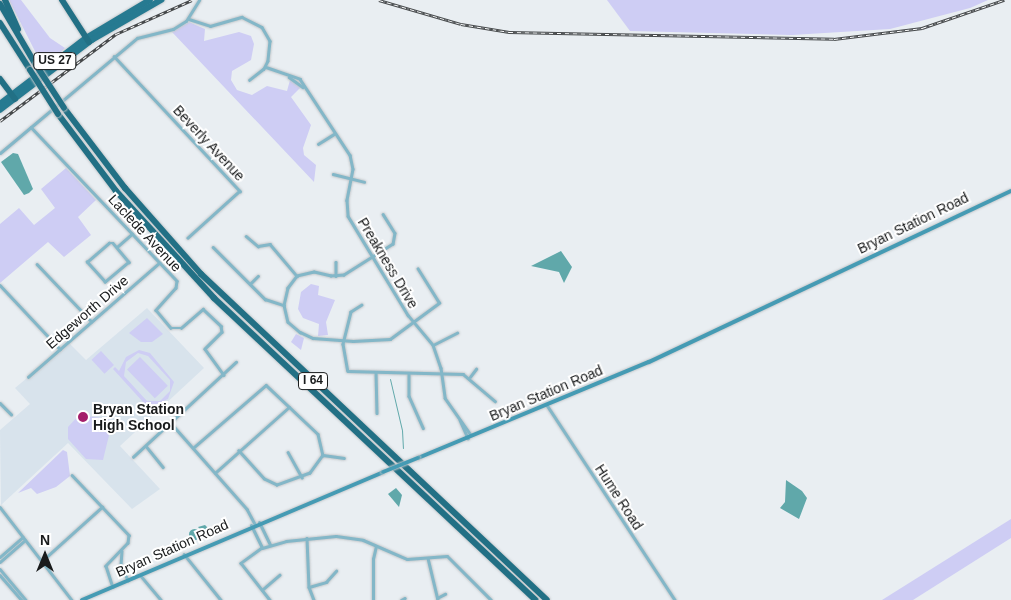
<!DOCTYPE html>
<html>
<head>
<meta charset="utf-8">
<style>
  body { margin:0 }
  #map { position:relative; width:1011px; height:600px; overflow:hidden; background:#e9eef2; font-family:Arial,sans-serif }
  div>[style] { position:absolute }
  [style*='--x'] { left:calc(var(--x)*1px); top:calc(var(--y)*1px); width:calc(var(--w)*1px); rotate:calc(var(--a)*1deg) }
  .built>* { inset:0; background:#d8e3ec }
  .green>* { inset:0; background:#cecdf4; transform-origin:0 0 }
  .water>* { inset:0; background:#60a8aa }
  .round { border-radius:50% }
  .stream>* { height:1px; margin:-0.5px; padding:0 0.5px; transform-origin:0.5px; border-radius:0.5px; background:#60a8aa }
  .roads { filter:drop-shadow(0 0 1px #c4c8cb) drop-shadow(0 0 1px #c4c8cb) }
  .minor>* { height:2.5px; margin:-1.25px; padding:0 1.25px; transform-origin:1.25px; border-radius:1.25px; background:#83b7c8 }
  .tertiary>* { height:3px; margin:-1.5px; padding:0 1.5px; transform-origin:1.5px; border-radius:1.5px; background:#83b7c8 }
  .secondary>* { height:4px; margin:-2px; padding:0 2px; transform-origin:2px; border-radius:2px; background:#459bb4 }
  .trunk>* { height:5.5px; margin:-2.75px; padding:0 2.75px; transform-origin:2.75px; border-radius:2.75px; background:#267a91 }
  .motorway>* { height:6px; margin:-3px; padding:0 3px; transform-origin:3px; border-radius:3px; background:#227085 }
  .rail>* { height:3px; margin-top:-1.5px; transform-origin:0; background:repeating-linear-gradient(90deg,#fff 0 4px,#46494b 0 8px); box-sizing:border-box; border-block:1px solid #46494b }
  .bridges { filter:drop-shadow(0 0 1px #c4c8cb) drop-shadow(0 0 1px #c4c8cb) }
  .secondary-bridge>* { height:4px; margin:-2px; padding:0 2px; transform-origin:2px; border-radius:2px; background:#459bb4 }
  .motorway-bridge>* { height:6px; margin:-3px; padding:0 3px; transform-origin:3px; border-radius:3px; background:#227085 }
  .dots>* { width:14px; height:14px; translate:-50% -50%; box-sizing:border-box; border:2px solid #fff; border-radius:50% }
  span { translate:-50% -50%; white-space:nowrap; text-align:center; line-height:1.15; -webkit-text-stroke:4px #fff; paint-order:stroke }
  .shield-label span { padding:1px 4px; background:#fff; border:1px solid; border-radius:4px; -webkit-text-stroke-width:0 }
  .shield-label { font-size:12px; color:#191b1c; font-weight:700 }
  .street-label { font-size:14px; color:#191b1c }
  .poi-label { font-size:14px; color:#191b1c; font-weight:700 }
  .left { translate:0 -50%; text-align:left }
  .north { position:absolute; left:20px; top:530px; width:50px; height:50px; -webkit-text-stroke:4px #fff; paint-order:stroke; rotate:0deg; font-size:14px; font-weight:700; line-height:20px; text-align:center; color:#191b1c }
  .north::after { content:''; display:block; margin:auto; width:18px; height:22px; background:#191b1c; clip-path:polygon(50% 0,100% 100%,50% 72%,0 100%) }
</style>
</head>
<body>
<div id="map">
  <div class="built">
    <div style="clip-path:polygon(147px 308px,204px 368px,120px 446px,160px 489px,132px 509px,68px 443px,1px 505px,0 430px,30px 404px,15px 388px,69px 343px,86px 360px)"></div>
  </div>
  <div class="green">
    <div style="clip-path:polygon(9px 0,21px 0,50px 38px,65px 48px,49px 63px,44px 64px,40px 61px)"></div>
    <div style="clip-path:polygon(607px 0,988px 0,970px 8px,890px 29px,792px 35px,630px 31px)"></div>
    <div style="clip-path:polygon(189px 22px,205px 29px,204px 41px,239px 32px,251px 36px,254px 44px,251px 60px,232px 71px,231px 80px,237px 90px,252px 95px,267px 86px,287px 91px,290px 80px,301px 87px,291px 97px,311px 125px,303px 148px,304px 155px,316px 165px,314px 182px,172px 32px)"></div>
    <div style="clip-path:polygon(66px 168px,96px 200px,78px 217px,91px 235px,64px 257px,48px 242px,0 283px,0 224px,19px 208px,34px 225px,55px 208px,41px 189px)"></div>
    <div style="clip-path:polygon(311px 284px,319px 286px,318px 295px,335px 300px,326px 322px,328px 335px,318px 336px,319px 324px,303px 318px,298px 309px,301px 292px)"></div>
    <div style="clip-path:polygon(147px 318px,163px 334px,152px 342px,141px 342px,129px 333px)"></div>
    <div style="clip-path:polygon(296px 334px,304px 338px,301px 350px,291px 342px)"></div>
    <div style="clip-path:polygon(evenodd,139px 350px,150px 353px,174px 382px,168px 399px,152px 406px,156px 410px,153px 413px,113px 369px,115px 367px,119px 371px,126px 357px,139px 350px,138px 353px,148px 356px,170px 380px,170px 391px,160px 401px,147px 401px,124px 376px,126px 362px,138px 353px)"></div>
    <div style="left:101px;top:351px;width:19px;height:13px;rotate:47deg"></div>
    <div style="left:140px;top:357px;width:40px;height:18px;rotate:46deg"></div>
    <div style="clip-path:polygon(79px 415px,108px 419px,112px 423px,103px 460px,86px 459px,68px 439px,68px 427px)"></div>
    <div style="clip-path:polygon(63px 450px,67px 452px,70px 476px,56px 487px,37px 494px,31px 488px,18px 493px)"></div>
    <div style="clip-path:polygon(1011px 519px,1011px 538px,913px 600px,882px 600px)"></div>
  </div>
  <div class="water">
    <div style="clip-path:polygon(13px 153px,18px 154px,33px 189px,29px 193px,24px 195px,1px 162px)"></div>
    <div style="clip-path:polygon(561px 251px,572px 267px,564px 283px,559px 272px,531px 266px)"></div>
    <div style="clip-path:polygon(786px 480px,802px 491px,807px 498px,799px 519px,780px 508px,785px 502px)"></div>
    <div style="clip-path:polygon(396px 488px,402px 495px,399px 507px,388px 494px)"></div>
    <div style="clip-path:polygon(205px 525px,213px 533px,207px 537px,198px 527px)"></div>
    <div class="round" style="left:188.5px;top:528.5px;width:11px;height:11px"></div>
  </div>
  <div class="stream">
    <div style="--x:390;--y:379;--w:52;--a:76.8"></div>
    <div style="--x:402;--y:430;--w:18;--a:87"></div>
  </div>
  <div class="roads">
    <div class="minor">
      <div style="--x:189;--y:19;--w:22;--a:18"></div>
      <div style="--x:210;--y:26;--w:33;--a:-16"></div>
      <div style="--x:242;--y:17;--w:22;--a:27"></div>
      <div style="--x:262;--y:27;--w:16;--a:60"></div>
      <div style="--x:270;--y:41;--w:20;--a:96"></div>
      <div style="--x:268;--y:61;--w:9;--a:117"></div>
      <div style="--x:264;--y:69;--w:18;--a:142"></div>
      <div style="--x:114;--y:56;--w:185;--a:47"></div>
      <div style="--x:240;--y:191;--w:70;--a:137.9"></div>
      <div style="--x:266;--y:67;--w:36;--a:19"></div>
      <div style="--x:300;--y:79;--w:91;--a:56.7"></div>
      <div style="--x:350;--y:155;--w:14;--a:78"></div>
      <div style="--x:353;--y:169;--w:32;--a:101"></div>
      <div style="--x:347;--y:200;--w:16;--a:86"></div>
      <div style="--x:348;--y:216;--w:116;--a:58.8"></div>
      <div style="--x:408;--y:315;--w:39;--a:50"></div>
      <div style="--x:433;--y:345;--w:24;--a:71"></div>
      <div style="--x:441;--y:368;--w:30;--a:82"></div>
      <div style="--x:445;--y:398;--w:45;--a:54.9"></div>
      <div style="--x:289;--y:77;--w:17;--a:36"></div>
      <div style="--x:31;--y:127;--w:212;--a:46.5"></div>
      <div style="--x:177;--y:281;--w:7;--a:98"></div>
      <div style="--x:176;--y:288;--w:30;--a:132"></div>
      <div style="--x:156;--y:310;--w:23;--a:50"></div>
      <div style="--x:171;--y:328;--w:10;--a:0"></div>
      <div style="--x:181;--y:328;--w:29;--a:-41"></div>
      <div style="--x:203;--y:309;--w:25;--a:43"></div>
      <div style="--x:221;--y:326;--w:6;--a:81"></div>
      <div style="--x:222;--y:332;--w:24;--a:135"></div>
      <div style="--x:205;--y:349;--w:32;--a:54"></div>
      <div style="--x:318;--y:144;--w:19;--a:-32"></div>
      <div style="--x:333;--y:174;--w:32;--a:14"></div>
      <div style="--x:383;--y:214;--w:22;--a:58"></div>
      <div style="--x:395;--y:233;--w:11;--a:100"></div>
      <div style="--x:393;--y:244;--w:58;--a:147.7"></div>
      <div style="--x:344;--y:275;--w:13;--a:176"></div>
      <div style="--x:331;--y:276;--w:17;--a:-167"></div>
      <div style="--x:314;--y:272;--w:17;--a:167"></div>
      <div style="--x:297;--y:276;--w:15;--a:127"></div>
      <div style="--x:288;--y:288;--w:17;--a:103"></div>
      <div style="--x:284;--y:305;--w:17;--a:77"></div>
      <div style="--x:288;--y:322;--w:16;--a:40"></div>
      <div style="--x:300;--y:332;--w:14;--a:25"></div>
      <div style="--x:313;--y:338;--w:40;--a:4.3"></div>
      <div style="--x:353;--y:341;--w:37;--a:-3"></div>
      <div style="--x:390;--y:339;--w:61;--a:-36.3"></div>
      <div style="--x:439;--y:303;--w:40;--a:-122"></div>
      <div style="--x:246;--y:236;--w:16;--a:40"></div>
      <div style="--x:258;--y:246;--w:12;--a:-9"></div>
      <div style="--x:270;--y:244;--w:42;--a:49.8"></div>
      <div style="--x:109;--y:243;--w:4;--a:0"></div>
      <div style="--x:113;--y:243;--w:25;--a:50"></div>
      <div style="--x:129;--y:262;--w:31;--a:140"></div>
      <div style="--x:105;--y:282;--w:27;--a:-132"></div>
      <div style="--x:87;--y:262;--w:29;--a:-41"></div>
      <div style="--x:117;--y:247;--w:20;--a:-41"></div>
      <div style="--x:213;--y:247;--w:74;--a:45"></div>
      <div style="--x:265;--y:299;--w:20;--a:18"></div>
      <div style="--x:336;--y:262;--w:14;--a:90"></div>
      <div style="--x:37;--y:264;--w:79;--a:46.5"></div>
      <div style="--x:250;--y:284;--w:11;--a:-45"></div>
      <div style="--x:0;--y:285;--w:88;--a:46.8"></div>
      <div style="--x:362;--y:305;--w:13;--a:148"></div>
      <div style="--x:351;--y:312;--w:33;--a:104"></div>
      <div style="--x:343;--y:344;--w:27;--a:80"></div>
      <div style="--x:348;--y:371;--w:115;--a:1.5"></div>
      <div style="--x:463;--y:374;--w:42;--a:40.2"></div>
      <div style="--x:433;--y:345;--w:27;--a:-27"></div>
      <div style="--x:376;--y:372;--w:41;--a:88.6"></div>
      <div style="--x:409;--y:373;--w:23;--a:90"></div>
      <div style="--x:409;--y:396;--w:35;--a:66"></div>
      <div style="--x:28;--y:377;--w:174;--a:-41"></div>
      <div style="--x:470;--y:377;--w:10;--a:-53"></div>
      <div style="--x:0;--y:403;--w:16;--a:45"></div>
      <div style="--x:547;--y:405;--w:233;--a:56.7"></div>
      <div style="--x:460;--y:420;--w:20;--a:66"></div>
      <div style="--x:171;--y:423;--w:115;--a:48.5"></div>
      <div style="--x:247;--y:509;--w:17;--a:62"></div>
      <div style="--x:146;--y:446;--w:27;--a:51"></div>
      <div style="--x:193;--y:448;--w:96;--a:-40.8"></div>
      <div style="--x:266;--y:385;--w:71;--a:43.3"></div>
      <div style="--x:318;--y:434;--w:22;--a:77"></div>
      <div style="--x:323;--y:455;--w:22;--a:126"></div>
      <div style="--x:310;--y:473;--w:35;--a:160"></div>
      <div style="--x:277;--y:485;--w:14;--a:-155"></div>
      <div style="--x:264;--y:479;--w:38;--a:-132"></div>
      <div style="--x:288;--y:452;--w:29;--a:61"></div>
      <div style="--x:323;--y:455;--w:21;--a:8"></div>
      <div style="--x:133;--y:457;--w:140;--a:-42.7"></div>
      <div style="--x:215;--y:473;--w:99;--a:-41.7"></div>
      <div style="--x:72;--y:475;--w:83;--a:46.5"></div>
      <div style="--x:129;--y:535;--w:8;--a:97"></div>
      <div style="--x:128;--y:543;--w:32;--a:134"></div>
      <div style="--x:106;--y:566;--w:22;--a:72"></div>
      <div style="--x:0;--y:507;--w:118;--a:52.3"></div>
      <div style="--x:307;--y:538;--w:49;--a:87.7"></div>
      <div style="--x:309;--y:587;--w:14;--a:69"></div>
      <div style="--x:262;--y:548;--w:26;--a:144"></div>
      <div style="--x:241;--y:563;--w:47;--a:51.9"></div>
      <div style="--x:122;--y:551;--w:14;--a:94"></div>
      <div style="--x:121;--y:565;--w:17;--a:65"></div>
      <div style="--x:184;--y:554;--w:59;--a:51.2"></div>
      <div style="--x:0;--y:557;--w:30;--a:-41"></div>
      <div style="--x:428;--y:558;--w:43;--a:76.6"></div>
      <div style="--x:42;--y:561;--w:81;--a:-42"></div>
      <div style="--x:0;--y:562;--w:33;--a:-41"></div>
      <div style="--x:0;--y:569;--w:40;--a:50"></div>
      <div style="--x:0;--y:575;--w:33;--a:49"></div>
      <div style="--x:141;--y:576;--w:31;--a:50"></div>
      <div style="--x:309;--y:587;--w:18;--a:-16"></div>
      <div style="--x:326;--y:582;--w:15;--a:-48"></div>
      <div style="--x:262;--y:590;--w:23;--a:-41"></div>
      <div style="--x:437;--y:598;--w:9;--a:-27"></div>
      <div style="--x:373;--y:600;--w:41;--a:-90"></div>
      <div style="--x:373;--y:559;--w:13;--a:-77"></div>
      <div style="--x:401;--y:600;--w:4;--a:-27"></div>
    </div>
    <div class="tertiary">
      <div style="--x:0;--y:153;--w:179;--a:-40"></div>
      <div style="--x:137;--y:38;--w:37;--a:-14"></div>
      <div style="--x:173;--y:29;--w:15;--a:-32"></div>
      <div style="--x:186;--y:21;--w:25;--a:-58"></div>
      <div style="--x:259;--y:522;--w:25;--a:64"></div>
      <div style="--x:251;--y:525;--w:25;--a:64"></div>
      <div style="--x:262;--y:548;--w:25;--a:-16"></div>
      <div style="--x:286;--y:541;--w:50;--a:-5.7"></div>
      <div style="--x:336;--y:536;--w:27;--a:8"></div>
      <div style="--x:363;--y:540;--w:48;--a:23.4"></div>
      <div style="--x:407;--y:559;--w:40;--a:-4.3"></div>
      <div style="--x:447;--y:556;--w:62;--a:45"></div>
    </div>
    <div class="secondary">
      <div style="--x:418;--y:458;--w:250;--a:-22.6"></div>
      <div style="--x:649;--y:362;--w:400;--a:-25.3"></div>
      <div style="--x:82;--y:600;--w:327;--a:-23"></div>
    </div>
    <div class="trunk">
      <div style="--x:0;--y:104;--w:108;--a:-37.5"></div>
      <div style="--x:86;--y:38;--w:74;--a:-30.7"></div>
      <div style="--x:0;--y:110;--w:116;--a:-37.3"></div>
      <div style="--x:92;--y:40;--w:80;--a:-30.1"></div>
    </div>
    <div class="motorway">
      <div style="--x:5;--y:0;--w:32;--a:66"></div>
      <div style="--x:62;--y:0;--w:50;--a:57.3"></div>
      <div style="--x:0;--y:4;--w:71;--a:59.5"></div>
      <div style="--x:0;--y:23;--w:56;--a:57.4"></div>
      <div style="--x:0;--y:79;--w:25;--a:53"></div>
      <div style="--x:64;--y:108;--w:101;--a:52.7"></div>
      <div style="--x:125;--y:188;--w:115;--a:48.5"></div>
      <div style="--x:201;--y:274;--w:475;--a:43.3"></div>
      <div style="--x:58;--y:114;--w:96;--a:53"></div>
      <div style="--x:116;--y:191;--w:145;--a:47.5"></div>
      <div style="--x:214;--y:298;--w:441;--a:43.2"></div>
    </div>
  </div>
  <div class="rail">
    <div style="--x:379;--y:0;--w:85;--a:16.3"></div>
    <div style="--x:461;--y:24;--w:49;--a:9.5"></div>
    <div style="--x:509;--y:32;--w:325;--a:1.2"></div>
    <div style="--x:834;--y:39;--w:89;--a:-7.1"></div>
    <div style="--x:922;--y:28;--w:87;--a:-18.9"></div>
    <div style="--x:0;--y:121;--w:145;--a:-36.9"></div>
    <div style="--x:116;--y:34;--w:83;--a:-24.1"></div>
  </div>
  <div class="bridges">
    <div class="secondary-bridge">
      <div style="--x:383;--y:472;--w:38;--a:-22"></div>
    </div>
    <div class="motorway-bridge">
      <div style="--x:36;--y:65;--w:51;--a:56.9"></div>
      <div style="--x:30;--y:70;--w:52;--a:57.5"></div>
    </div>
  </div>
  <div class="dots">
    <div style="left:83px;top:417px;background:#a41e6a"></div>
  </div>
  <div class="shield-label">
    <span style="left:55px;top:61px">US 27</span>
    <span style="left:313px;top:381px">I 64</span>
  </div>
  <div class="street-label">
    <span style="left:209px;top:143px;rotate:47deg">Beverly Avenue</span>
    <span style="left:913px;top:223px;rotate:-26deg">Bryan Station Road</span>
    <span style="left:145px;top:233px;rotate:47deg">Laclede Avenue</span>
    <span style="left:388px;top:263px;rotate:59deg">Preakness Drive</span>
    <span style="left:87px;top:312px;rotate:-41deg">Edgeworth Drive</span>
    <span style="left:546px;top:393px;rotate:-23deg">Bryan Station Road</span>
    <span style="left:619px;top:497px;rotate:57deg">Hume Road</span>
    <span style="left:172px;top:548px;rotate:-24deg">Bryan Station Road</span>
  </div>
  <div class="poi-label">
    <span class="left" style="left:93px;top:417px">Bryan Station<br>High School</span>
  </div>
  <div class="north">N</div>
</div>
</body>
</html>
